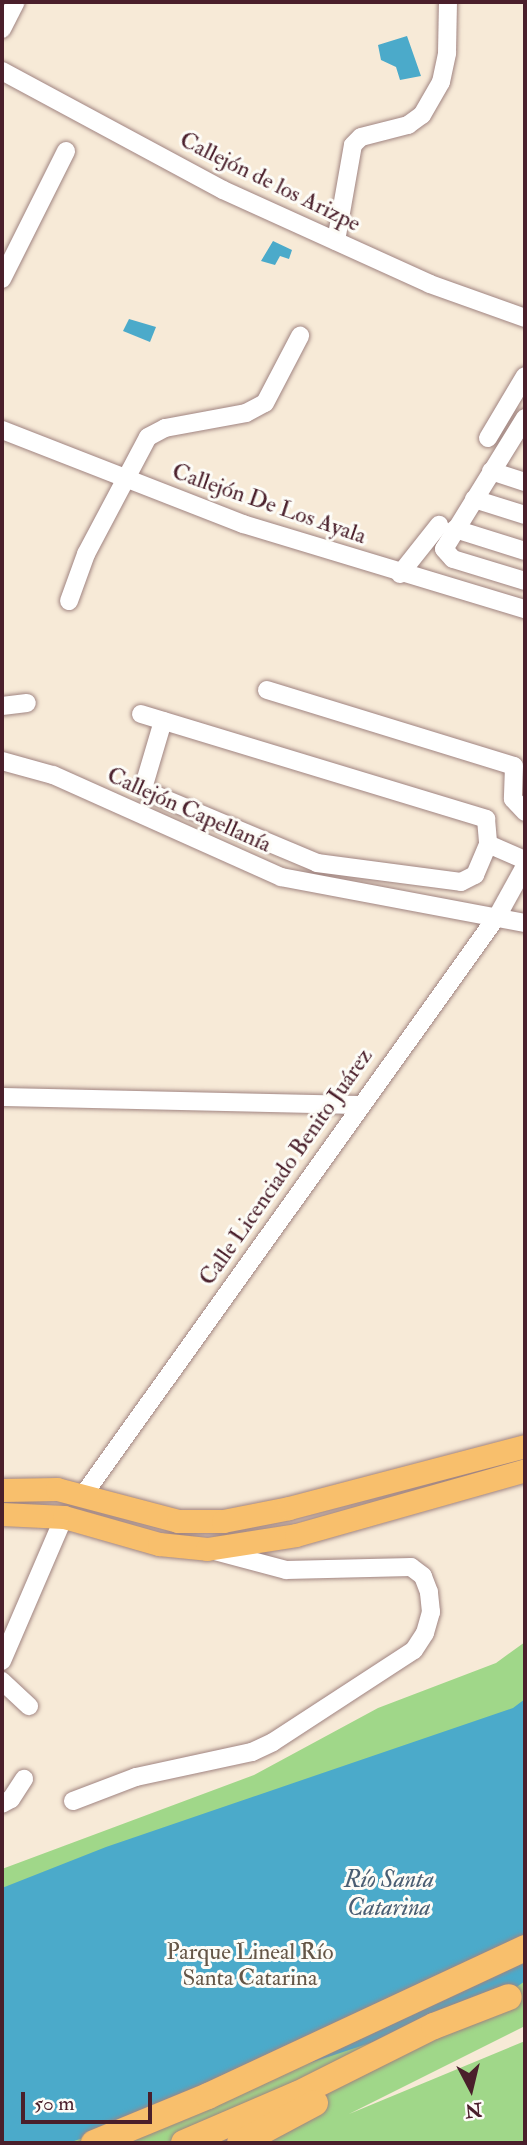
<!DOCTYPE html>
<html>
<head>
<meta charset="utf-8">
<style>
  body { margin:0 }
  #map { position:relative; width:527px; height:2145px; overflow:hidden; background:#f7ead7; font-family:"IM FELL Double Pica",serif }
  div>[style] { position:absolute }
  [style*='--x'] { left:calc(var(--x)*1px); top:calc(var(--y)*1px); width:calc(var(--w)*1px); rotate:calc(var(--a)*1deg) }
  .green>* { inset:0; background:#a0d789 }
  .water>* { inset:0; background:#4baaca }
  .roads { filter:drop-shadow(0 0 2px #a08481) drop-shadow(0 0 2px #a08481) }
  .minor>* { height:18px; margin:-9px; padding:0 9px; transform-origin:9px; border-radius:9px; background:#fff }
  .major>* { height:23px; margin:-11.5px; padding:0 11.5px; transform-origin:11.5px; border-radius:11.5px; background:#f8bf6c }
  .highway>* { height:26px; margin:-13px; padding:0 13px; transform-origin:13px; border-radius:13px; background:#f8bf6c }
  span { translate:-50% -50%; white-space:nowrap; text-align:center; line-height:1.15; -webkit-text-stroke:6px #fdfcf7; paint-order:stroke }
  .street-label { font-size:23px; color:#4a1f2b }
  .park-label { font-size:23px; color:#645647 }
  .water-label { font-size:24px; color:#4a5e73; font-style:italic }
  .frame { position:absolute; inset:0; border:4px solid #4a1f2b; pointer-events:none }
  .north { position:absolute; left:436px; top:2054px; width:70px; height:70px; -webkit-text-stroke:5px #fdfcf7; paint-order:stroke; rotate:173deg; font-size:19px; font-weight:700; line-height:28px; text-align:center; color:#4a1f2b }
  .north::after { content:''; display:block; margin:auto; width:24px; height:32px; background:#4a1f2b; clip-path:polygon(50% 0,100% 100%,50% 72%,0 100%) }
  .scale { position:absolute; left:21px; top:2092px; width:131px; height:32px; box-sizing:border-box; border:4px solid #4a1f2b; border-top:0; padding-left:9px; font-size:21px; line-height:24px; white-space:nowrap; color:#4a1f2b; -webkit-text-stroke:5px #fdfcf7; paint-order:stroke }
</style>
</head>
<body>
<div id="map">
  <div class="green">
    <div style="clip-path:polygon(525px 1642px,525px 2026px,349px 2114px,525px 2041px,525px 2143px,2px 2143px,2px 1869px,254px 1775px,378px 1708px,496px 1663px)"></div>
  </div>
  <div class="water">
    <div style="clip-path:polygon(407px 36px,421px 76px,400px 80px,396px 67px,381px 60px,378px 45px)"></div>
    <div style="clip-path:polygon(273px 241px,292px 250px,289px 259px,280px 256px,275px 265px,261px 261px)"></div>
    <div style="clip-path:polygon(129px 319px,156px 327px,150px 342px,123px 331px)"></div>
    <div style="clip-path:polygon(525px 1699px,525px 1981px,497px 2001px,68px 2143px,2px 2143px,2px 1888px,106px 1847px,513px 1708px)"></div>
  </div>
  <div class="roads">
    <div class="minor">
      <div style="--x:2;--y:29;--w:30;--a:-63"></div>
      <div style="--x:2;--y:71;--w:251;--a:28.3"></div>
      <div style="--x:223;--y:190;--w:227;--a:24.4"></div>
      <div style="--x:430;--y:284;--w:101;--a:19.7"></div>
      <div style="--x:336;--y:241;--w:97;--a:-80"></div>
      <div style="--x:353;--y:145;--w:11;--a:-45"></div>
      <div style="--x:361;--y:137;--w:49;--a:-14.3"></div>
      <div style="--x:408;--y:125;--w:17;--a:-36"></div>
      <div style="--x:422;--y:115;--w:38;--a:-60"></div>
      <div style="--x:441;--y:82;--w:30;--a:-78"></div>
      <div style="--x:447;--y:53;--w:51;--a:-88.9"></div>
      <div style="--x:2;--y:279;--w:143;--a:-63.4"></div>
      <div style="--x:525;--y:418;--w:154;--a:121.7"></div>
      <div style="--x:444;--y:549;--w:13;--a:48"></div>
      <div style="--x:453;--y:559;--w:75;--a:17"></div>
      <div style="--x:2;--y:430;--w:259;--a:21.3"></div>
      <div style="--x:243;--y:524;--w:295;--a:16.8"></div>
      <div style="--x:488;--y:438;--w:72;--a:-59.2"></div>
      <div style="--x:491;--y:471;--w:36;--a:18"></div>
      <div style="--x:474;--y:499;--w:53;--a:17.4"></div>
      <div style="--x:455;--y:529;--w:73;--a:17.4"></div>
      <div style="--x:400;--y:574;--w:63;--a:-51.5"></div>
      <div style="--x:69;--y:601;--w:50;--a:-70.1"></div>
      <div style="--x:86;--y:554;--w:132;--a:-62.1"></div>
      <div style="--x:148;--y:437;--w:19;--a:-28"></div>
      <div style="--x:165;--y:428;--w:82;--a:-10.5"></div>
      <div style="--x:246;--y:413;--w:21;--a:-28"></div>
      <div style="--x:265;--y:403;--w:76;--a:-62.4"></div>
      <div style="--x:267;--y:690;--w:258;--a:17.1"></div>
      <div style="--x:514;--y:766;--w:33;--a:92"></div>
      <div style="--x:513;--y:799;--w:18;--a:47"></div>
      <div style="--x:2;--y:706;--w:25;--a:-7"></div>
      <div style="--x:141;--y:714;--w:361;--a:16.9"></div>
      <div style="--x:486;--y:819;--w:25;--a:85"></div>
      <div style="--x:163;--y:721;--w:67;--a:106.5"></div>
      <div style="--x:144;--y:785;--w:6;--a:72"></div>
      <div style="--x:146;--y:791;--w:186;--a:22.8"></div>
      <div style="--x:317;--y:863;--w:145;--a:7.5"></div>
      <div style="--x:461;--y:882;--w:16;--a:-27"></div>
      <div style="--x:475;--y:875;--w:34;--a:-67"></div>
      <div style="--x:488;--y:844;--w:40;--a:23.4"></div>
      <div style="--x:2;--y:761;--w:53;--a:15.4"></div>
      <div style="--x:53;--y:775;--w:250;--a:24.1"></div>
      <div style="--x:281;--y:877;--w:248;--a:10.7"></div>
      <div style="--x:2;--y:1097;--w:358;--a:1.3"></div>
      <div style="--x:84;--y:1494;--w:712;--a:-54.43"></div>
      <div style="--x:498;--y:915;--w:56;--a:-61.1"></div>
      <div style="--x:2;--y:1661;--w:157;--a:-66.7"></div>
      <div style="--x:2;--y:1681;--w:37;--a:43"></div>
      <div style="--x:73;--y:1801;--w:67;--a:-20.9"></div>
      <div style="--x:136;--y:1777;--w:119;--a:-12.2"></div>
      <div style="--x:252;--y:1752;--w:23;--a:-25"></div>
      <div style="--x:273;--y:1742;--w:168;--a:-33.1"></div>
      <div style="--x:414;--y:1650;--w:20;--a:-57"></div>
      <div style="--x:425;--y:1633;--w:22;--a:-74"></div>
      <div style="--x:431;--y:1612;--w:20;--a:-96"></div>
      <div style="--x:429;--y:1592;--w:17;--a:-111"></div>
      <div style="--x:423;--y:1576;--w:15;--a:-143"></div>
      <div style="--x:411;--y:1567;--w:125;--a:178.6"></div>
      <div style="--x:286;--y:1570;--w:82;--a:-165.1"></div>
      <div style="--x:2;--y:1804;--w:10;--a:-29"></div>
      <div style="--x:11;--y:1799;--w:24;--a:-57"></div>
    </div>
    <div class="major">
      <div style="--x:2;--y:1490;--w:55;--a:-1"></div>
      <div style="--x:57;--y:1489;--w:125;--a:14.8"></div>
      <div style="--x:178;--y:1521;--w:45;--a:0"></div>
      <div style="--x:223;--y:1521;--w:67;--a:-11.1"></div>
      <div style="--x:289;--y:1508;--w:244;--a:-14.7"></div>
      <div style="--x:2;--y:1514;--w:62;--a:2.8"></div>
      <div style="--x:64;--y:1517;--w:99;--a:15.9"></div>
      <div style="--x:159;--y:1544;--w:48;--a:5.9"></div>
      <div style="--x:207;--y:1549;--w:90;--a:-8.9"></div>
      <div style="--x:296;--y:1535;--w:238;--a:-15.8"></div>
    </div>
    <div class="highway">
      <div style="--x:94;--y:2143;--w:123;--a:-22.4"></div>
      <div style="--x:208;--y:2096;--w:350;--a:-25"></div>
      <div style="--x:184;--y:2143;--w:124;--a:-23.3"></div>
      <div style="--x:298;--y:2094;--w:152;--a:-26.6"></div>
      <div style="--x:434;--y:2026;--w:80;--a:-21.1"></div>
      <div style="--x:240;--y:2143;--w:85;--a:-28.1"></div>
    </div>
  </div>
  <div class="street-label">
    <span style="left:270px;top:182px;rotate:26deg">Callejón de los Arizpe</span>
    <span style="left:269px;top:504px;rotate:19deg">Callejón De Los Ayala</span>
    <span style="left:189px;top:810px;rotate:24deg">Callejón Capellanía</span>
    <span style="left:286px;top:1167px;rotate:-55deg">Calle Licenciado Benito Juárez</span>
  </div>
  <div class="park-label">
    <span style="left:250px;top:1965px">Parque Lineal Río<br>Santa Catarina</span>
  </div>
  <div class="water-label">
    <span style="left:389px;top:1894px">Río Santa<br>Catarina</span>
  </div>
  <div class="frame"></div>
  <div class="north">N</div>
  <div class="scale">50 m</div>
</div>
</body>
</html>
